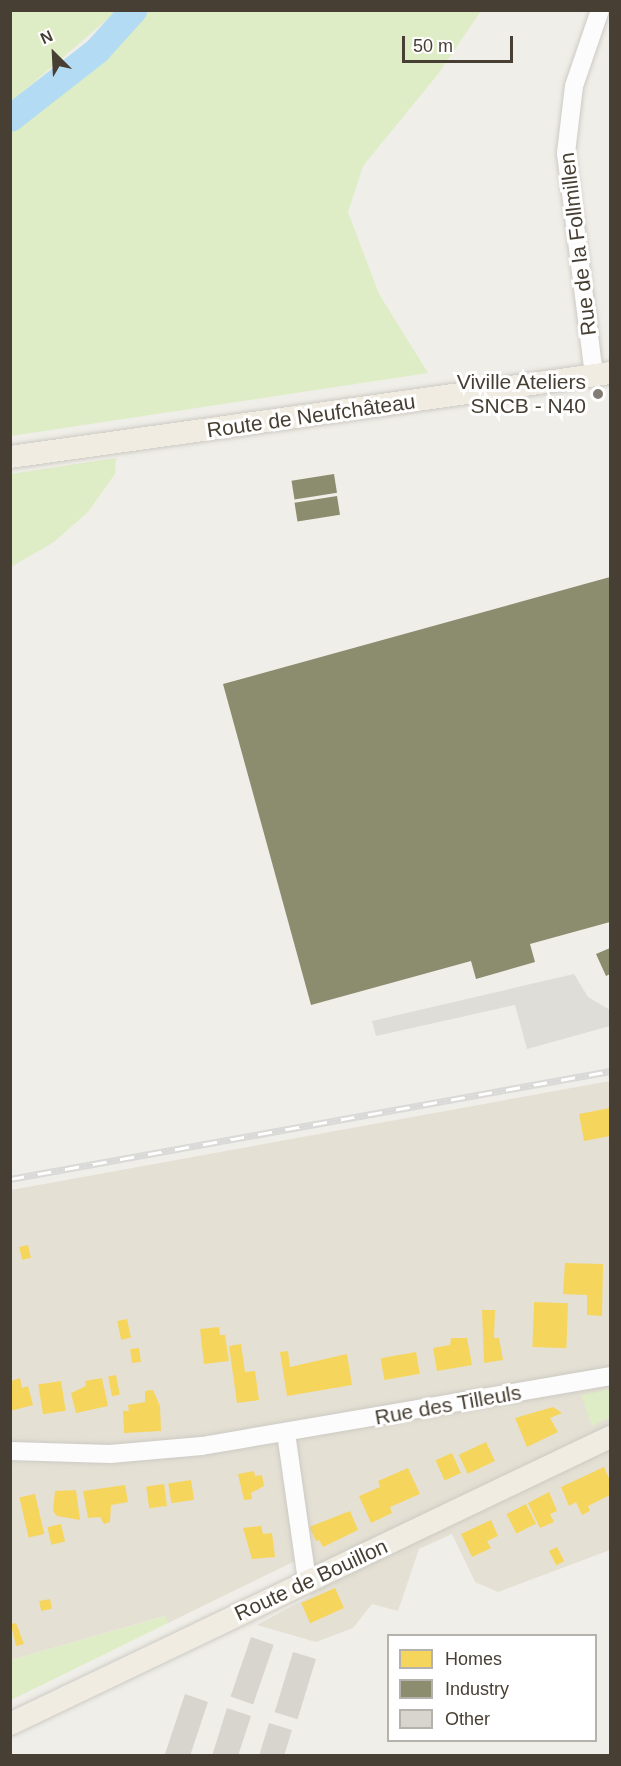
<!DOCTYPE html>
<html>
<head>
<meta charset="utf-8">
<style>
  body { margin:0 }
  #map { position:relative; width:621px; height:1766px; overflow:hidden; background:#f0eee8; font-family:Helvetica,sans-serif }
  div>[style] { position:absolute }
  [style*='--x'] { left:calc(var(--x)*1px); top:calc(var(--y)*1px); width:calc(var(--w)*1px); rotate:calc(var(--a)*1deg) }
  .residential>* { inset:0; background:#e5e0d4 }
  .green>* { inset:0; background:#deedc5 }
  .parking>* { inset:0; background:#dfddd8 }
  .homes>* { inset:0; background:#f6d55c; transform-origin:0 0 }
  .industry>* { inset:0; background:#8c8c6e; transform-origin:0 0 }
  .river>* { height:27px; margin:-13.5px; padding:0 13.5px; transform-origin:13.5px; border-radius:13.5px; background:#b3dbf3 }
  .building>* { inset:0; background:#d8d5cf; transform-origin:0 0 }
  .roads { filter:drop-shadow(0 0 2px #cccac4) drop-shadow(0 0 2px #cccac4) }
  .minor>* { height:18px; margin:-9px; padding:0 9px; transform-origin:9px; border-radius:9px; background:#fdfcfc }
  .major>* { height:22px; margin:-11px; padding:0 11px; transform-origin:11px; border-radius:11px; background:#f1ece2 }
  .rail>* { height:7px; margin-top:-3.5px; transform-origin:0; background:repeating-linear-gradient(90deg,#fff 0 14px,#d9d9d8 0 28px); box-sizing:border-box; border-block:2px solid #d9d9d8 }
  .dots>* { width:16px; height:16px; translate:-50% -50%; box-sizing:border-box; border:3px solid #fff; border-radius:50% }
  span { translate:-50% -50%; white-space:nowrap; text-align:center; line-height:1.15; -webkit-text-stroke:6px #fff; paint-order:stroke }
  .street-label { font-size:21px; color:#473f33 }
  .poi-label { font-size:21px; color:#473f33 }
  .right { translate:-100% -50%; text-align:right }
  .frame { position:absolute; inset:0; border:12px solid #473f33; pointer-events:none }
  .legend { position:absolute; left:387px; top:1634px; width:210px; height:108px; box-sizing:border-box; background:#fff; border:2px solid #b5b2ad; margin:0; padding:8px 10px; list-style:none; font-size:18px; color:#473f33 }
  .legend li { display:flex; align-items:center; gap:12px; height:30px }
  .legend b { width:30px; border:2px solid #b5b2ad }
  .north { position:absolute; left:24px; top:24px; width:60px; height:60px; -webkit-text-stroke:4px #fff; paint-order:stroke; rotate:336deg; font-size:16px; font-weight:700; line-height:24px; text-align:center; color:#473f33 }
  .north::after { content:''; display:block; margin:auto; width:21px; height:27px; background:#473f33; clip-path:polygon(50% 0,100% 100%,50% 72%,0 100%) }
  .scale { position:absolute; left:402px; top:36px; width:111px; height:27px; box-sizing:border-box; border:3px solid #473f33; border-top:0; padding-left:8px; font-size:18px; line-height:21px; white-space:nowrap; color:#473f33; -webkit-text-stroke:4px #fff; paint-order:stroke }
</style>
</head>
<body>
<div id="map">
  <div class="residential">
    <div style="clip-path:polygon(610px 1081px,610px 1550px,498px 1592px,475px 1582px,452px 1534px,419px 1549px,398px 1611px,372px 1604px,353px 1628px,316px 1642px,257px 1625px,311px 1596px,295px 1561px,168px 1623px,165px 1616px,11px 1660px,11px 1190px)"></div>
  </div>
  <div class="green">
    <div style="clip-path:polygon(11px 10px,117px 10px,117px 11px,11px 102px)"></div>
    <div style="clip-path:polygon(147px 11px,481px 11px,438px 74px,363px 166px,348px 212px,379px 294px,428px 373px,11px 436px,11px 129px,30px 119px,104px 59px)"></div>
    <div style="clip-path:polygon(116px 458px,115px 474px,88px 512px,54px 542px,11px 567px,11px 474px)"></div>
    <div style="clip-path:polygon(610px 1389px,610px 1417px,592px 1426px,581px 1395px)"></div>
    <div style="clip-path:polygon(166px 1616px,168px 1623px,11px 1700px,11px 1660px)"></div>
  </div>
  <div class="parking">
    <div style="clip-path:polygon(574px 974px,588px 997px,610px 1010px,610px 1026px,527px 1049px,515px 1005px,376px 1036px,372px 1021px)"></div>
  </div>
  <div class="homes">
    <div style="clip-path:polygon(610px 1108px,610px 1136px,584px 1141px,579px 1114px)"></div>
    <div style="left:28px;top:1245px;width:13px;height:9px;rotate:77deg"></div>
    <div style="clip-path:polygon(565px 1263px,603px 1264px,602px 1316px,587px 1315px,587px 1295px,563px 1294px)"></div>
    <div style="left:534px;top:1302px;width:34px;height:45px;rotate:2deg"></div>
    <div style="clip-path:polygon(482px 1310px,495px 1310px,494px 1338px,499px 1338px,503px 1360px,484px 1363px)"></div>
    <div style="left:127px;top:1319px;width:19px;height:10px;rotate:78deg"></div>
    <div style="clip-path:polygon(219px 1327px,220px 1335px,225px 1335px,229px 1361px,204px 1364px,200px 1329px)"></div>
    <div style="clip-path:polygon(451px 1338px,467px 1338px,472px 1365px,437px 1371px,433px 1348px,450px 1345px)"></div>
    <div style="clip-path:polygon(241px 1344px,245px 1372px,255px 1371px,259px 1400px,237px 1403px,229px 1346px)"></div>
    <div style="left:139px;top:1348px;width:14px;height:9px;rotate:82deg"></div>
    <div style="clip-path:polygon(288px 1351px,290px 1367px,347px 1354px,352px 1385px,287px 1396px,280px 1352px)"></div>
    <div style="left:416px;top:1352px;width:22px;height:36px;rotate:80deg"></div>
    <div style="left:116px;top:1375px;width:20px;height:8px;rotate:79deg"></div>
    <div style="clip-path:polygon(20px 1378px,22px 1388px,28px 1386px,33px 1405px,10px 1411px,11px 1381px)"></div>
    <div style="clip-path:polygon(102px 1378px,108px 1406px,76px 1413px,71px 1393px,86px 1386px,85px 1381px)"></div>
    <div style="left:61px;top:1381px;width:30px;height:23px;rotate:81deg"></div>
    <div style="clip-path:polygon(153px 1390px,160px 1406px,161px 1431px,124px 1433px,123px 1411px,129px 1411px,128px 1405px,145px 1402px,145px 1391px)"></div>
    <div style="clip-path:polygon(553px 1407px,562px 1413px,550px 1418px,558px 1432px,527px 1447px,515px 1418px)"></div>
    <div style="left:486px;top:1442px;width:21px;height:30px;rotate:65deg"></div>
    <div style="left:452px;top:1453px;width:22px;height:18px;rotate:66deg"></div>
    <div style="clip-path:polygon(604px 1467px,610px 1481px,610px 1495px,588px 1506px,590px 1511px,582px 1515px,576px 1502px,569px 1506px,561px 1487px)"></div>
    <div style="clip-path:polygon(408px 1468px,420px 1494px,390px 1507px,392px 1513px,371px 1523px,359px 1496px,380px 1487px,378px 1481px)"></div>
    <div style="clip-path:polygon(254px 1471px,255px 1476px,262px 1475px,264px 1486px,251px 1493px,252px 1499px,244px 1500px,238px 1474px)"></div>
    <div style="left:191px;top:1480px;width:20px;height:23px;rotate:81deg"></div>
    <div style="left:164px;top:1484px;width:22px;height:18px;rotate:82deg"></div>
    <div style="clip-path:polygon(125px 1485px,128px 1502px,111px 1505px,110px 1522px,104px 1524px,100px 1517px,88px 1518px,83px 1491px)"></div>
    <div style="clip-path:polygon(76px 1490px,80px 1520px,57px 1516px,53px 1511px,55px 1491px)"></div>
    <div style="clip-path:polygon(549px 1492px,557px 1511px,550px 1514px,554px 1522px,540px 1528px,528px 1503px)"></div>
    <div style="left:35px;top:1494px;width:41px;height:16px;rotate:77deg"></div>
    <div style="left:526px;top:1504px;width:22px;height:22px;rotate:63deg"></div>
    <div style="clip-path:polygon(350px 1511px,358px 1530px,323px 1547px,319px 1540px,316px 1541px,309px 1527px)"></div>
    <div style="clip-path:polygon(491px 1520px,498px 1536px,487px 1541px,491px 1548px,472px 1557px,461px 1534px)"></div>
    <div style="left:61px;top:1524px;width:18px;height:14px;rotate:77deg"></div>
    <div style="clip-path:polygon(261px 1526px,263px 1534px,272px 1533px,275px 1557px,252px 1559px,243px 1528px)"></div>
    <div style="left:557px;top:1547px;width:16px;height:9px;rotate:63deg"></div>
    <div style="left:335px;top:1588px;width:22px;height:37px;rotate:66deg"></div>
    <div style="left:50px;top:1599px;width:10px;height:11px;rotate:79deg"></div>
    <div style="clip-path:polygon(16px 1623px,24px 1644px,16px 1646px,11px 1624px)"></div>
  </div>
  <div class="industry">
    <div style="left:334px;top:474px;width:19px;height:43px;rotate:81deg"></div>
    <div style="left:337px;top:496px;width:19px;height:43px;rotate:81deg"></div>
    <div style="clip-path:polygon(610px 577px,610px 922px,530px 944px,535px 962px,476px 979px,471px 961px,311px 1005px,223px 684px)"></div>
    <div style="clip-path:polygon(610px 948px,610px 974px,606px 976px,596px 954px)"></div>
  </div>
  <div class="river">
    <div style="--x:10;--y:118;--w:110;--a:-38"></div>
    <div style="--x:97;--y:50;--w:54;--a:-48"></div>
  </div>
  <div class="building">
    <div style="left:251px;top:1637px;width:24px;height:63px;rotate:19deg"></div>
    <div style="left:293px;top:1652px;width:24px;height:63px;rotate:17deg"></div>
    <div style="clip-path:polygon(185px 1694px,208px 1702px,190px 1756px,169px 1756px,165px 1754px)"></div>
    <div style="clip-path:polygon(227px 1708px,251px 1716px,238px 1756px,212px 1756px)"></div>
    <div style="clip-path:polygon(269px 1723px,292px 1730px,284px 1756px,259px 1756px)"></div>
  </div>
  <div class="roads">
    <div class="minor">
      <div style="--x:594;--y:375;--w:224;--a:-97.2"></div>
      <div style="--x:566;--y:153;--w:67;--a:-83.2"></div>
      <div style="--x:574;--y:86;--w:80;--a:-71.1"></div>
      <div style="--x:286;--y:1433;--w:149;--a:81.9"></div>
      <div style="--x:10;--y:1451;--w:100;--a:1.7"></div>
      <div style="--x:110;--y:1454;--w:92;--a:-5"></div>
      <div style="--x:202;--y:1446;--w:414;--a:-9.7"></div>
    </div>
    <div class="major">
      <div style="--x:10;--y:457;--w:606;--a:-7.97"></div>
      <div style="--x:10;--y:1724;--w:665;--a:-25.56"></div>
    </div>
  </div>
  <div class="rail">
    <div style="--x:10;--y:1179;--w:610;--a:-10.2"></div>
  </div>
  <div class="dots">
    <div style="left:598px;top:394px;background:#827c72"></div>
  </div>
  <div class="street-label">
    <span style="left:578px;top:244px;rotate:-97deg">Rue de la Follmillen</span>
    <span style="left:311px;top:416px;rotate:-8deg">Route de Neufchâteau</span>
    <span style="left:448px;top:1405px;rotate:-10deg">Rue des Tilleuls</span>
    <span style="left:311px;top:1580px;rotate:-25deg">Route de Bouillon</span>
  </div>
  <div class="poi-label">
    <span class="right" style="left:586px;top:394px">Viville Ateliers<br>SNCB - N40</span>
  </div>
  <div class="frame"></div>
  <ul class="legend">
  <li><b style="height:16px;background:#f6d55c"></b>Homes</li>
  <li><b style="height:16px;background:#8c8c6e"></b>Industry</li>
  <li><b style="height:16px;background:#d8d5cf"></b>Other</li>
  </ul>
  <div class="north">N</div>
  <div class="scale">50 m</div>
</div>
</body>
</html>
